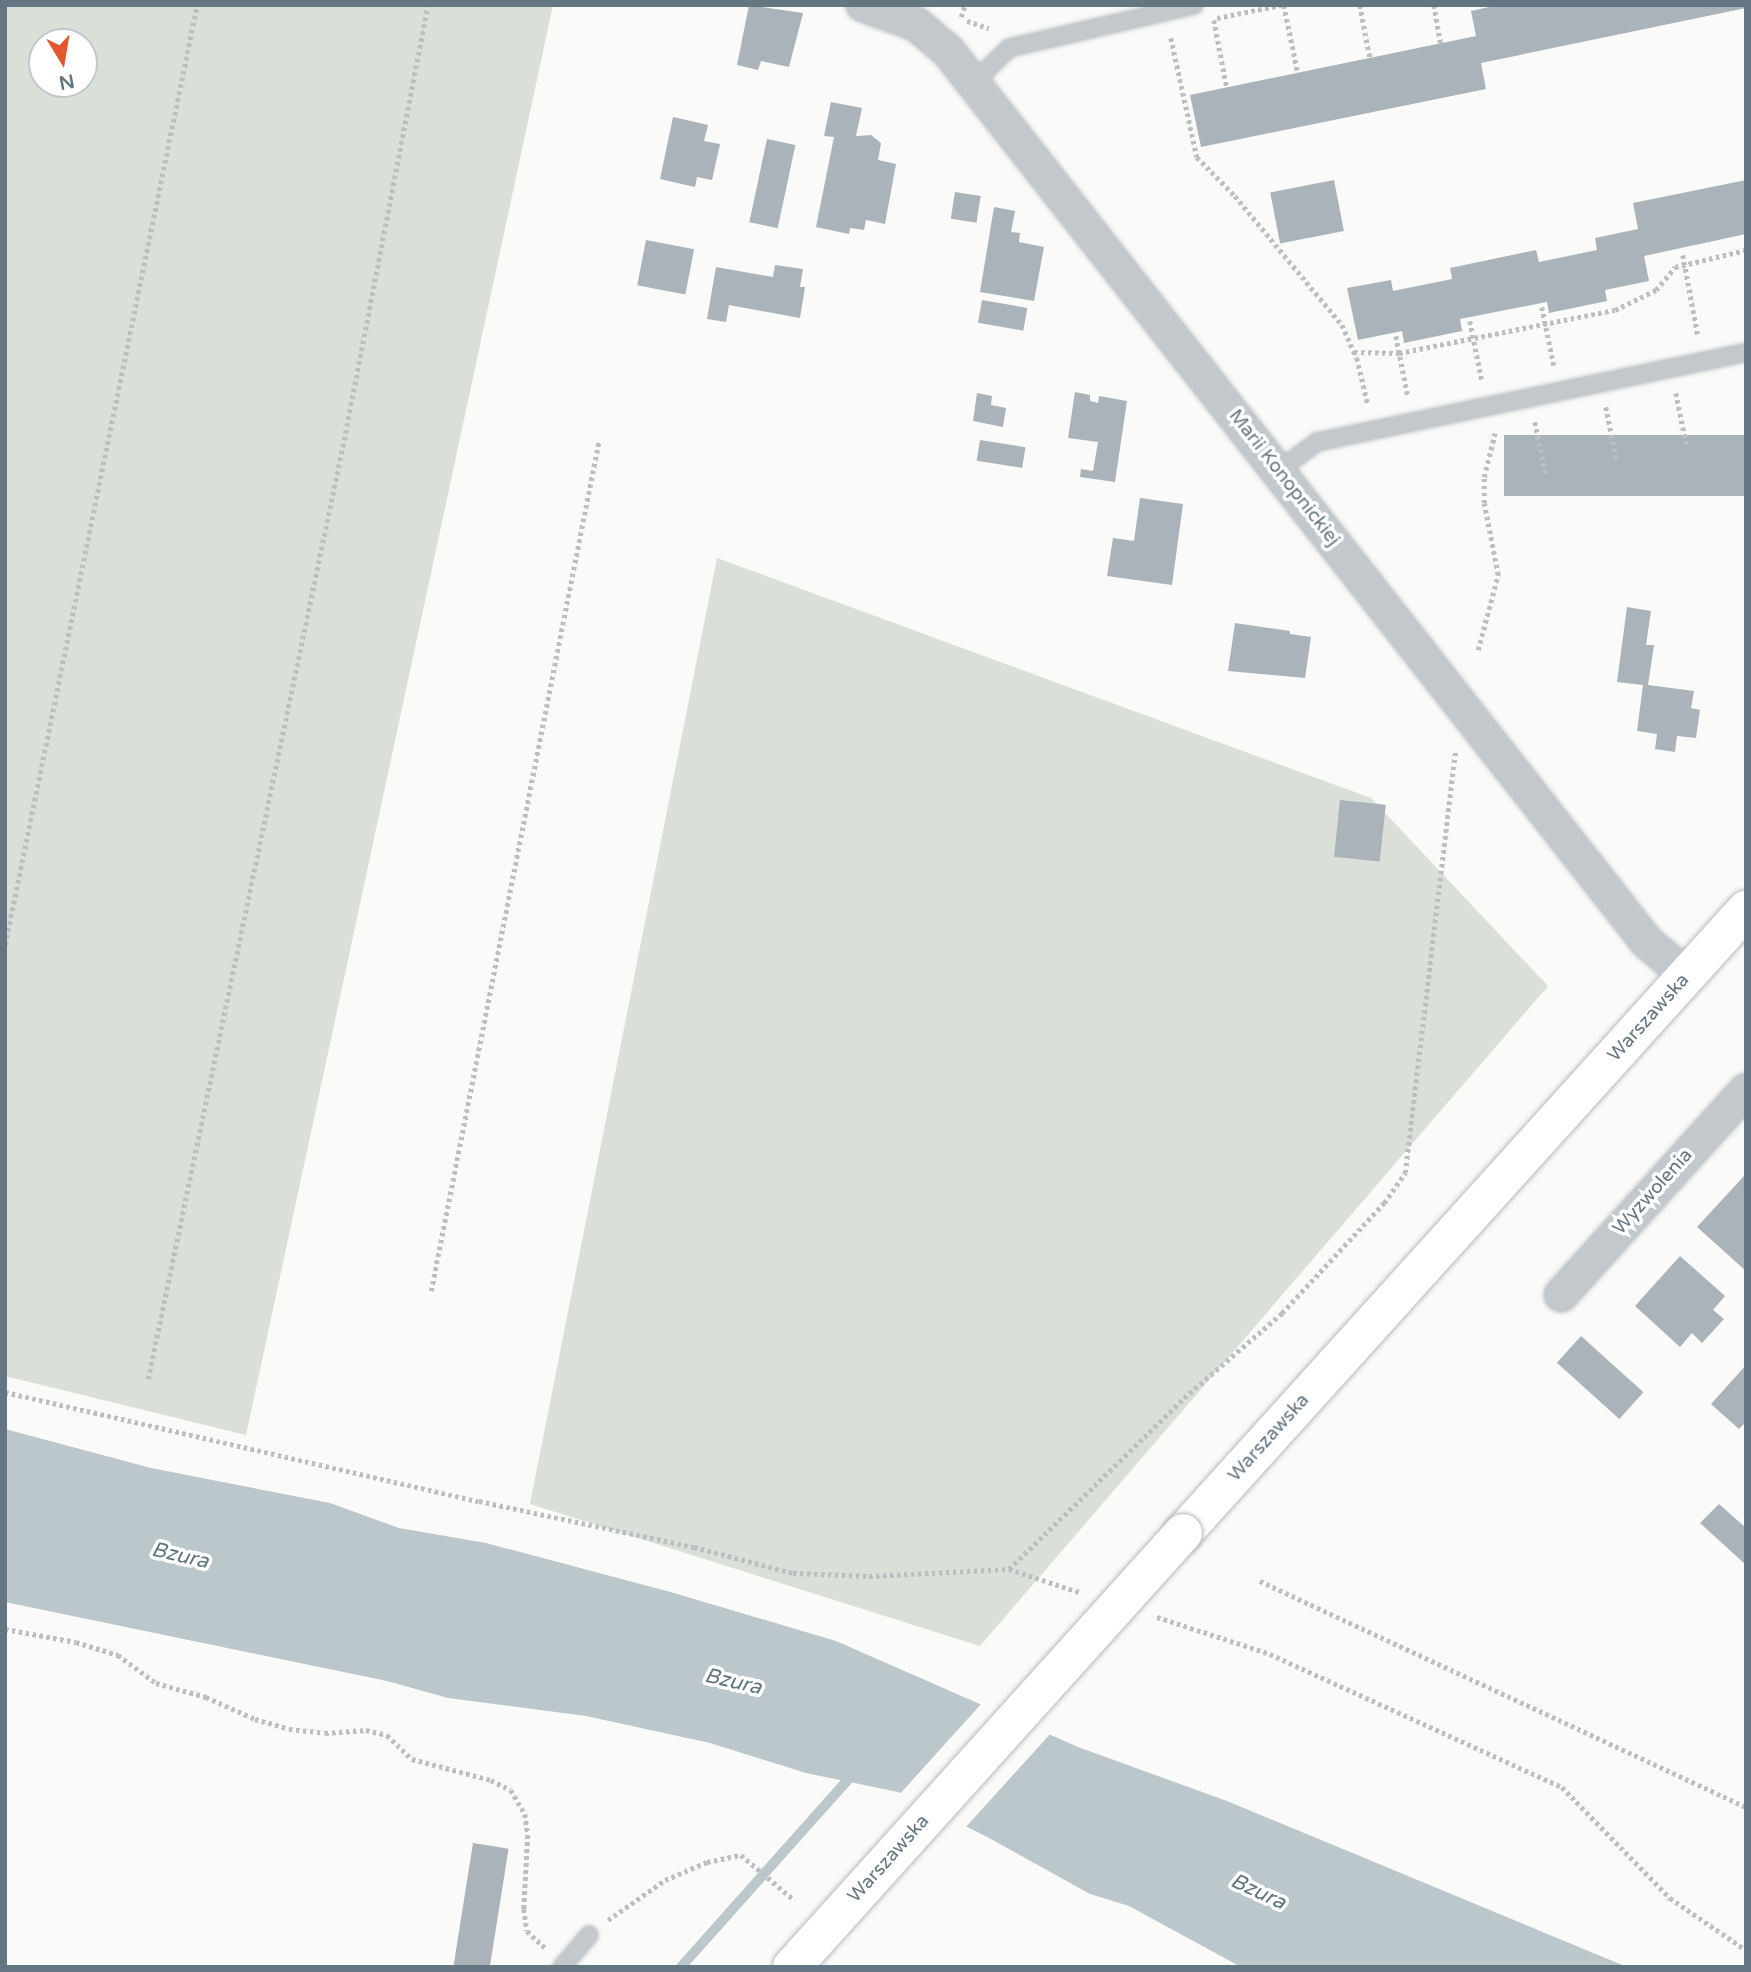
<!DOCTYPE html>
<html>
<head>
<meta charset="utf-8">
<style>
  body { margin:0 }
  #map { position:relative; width:1751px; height:1972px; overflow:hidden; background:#fafaf8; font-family:"Varela Round",sans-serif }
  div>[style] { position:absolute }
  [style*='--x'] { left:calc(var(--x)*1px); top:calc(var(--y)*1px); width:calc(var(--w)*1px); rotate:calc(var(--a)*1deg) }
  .green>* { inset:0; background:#dadfd7 }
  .water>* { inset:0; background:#bbc7cb }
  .pier>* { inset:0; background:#fafaf8 }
  .stream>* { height:10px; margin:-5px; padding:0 5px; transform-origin:5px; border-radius:5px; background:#bbc7cb }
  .building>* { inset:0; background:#aab3b9; transform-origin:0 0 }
  .path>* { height:4.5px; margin-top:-2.25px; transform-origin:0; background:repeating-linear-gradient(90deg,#bbbfc2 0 3.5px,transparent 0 7px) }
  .roads { filter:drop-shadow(0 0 2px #b5babe) drop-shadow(0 0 2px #b5babe) }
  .lane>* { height:16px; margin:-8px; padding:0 8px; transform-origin:8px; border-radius:8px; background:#c3c8cc }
  .street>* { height:32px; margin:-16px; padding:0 16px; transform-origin:16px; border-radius:16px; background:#c3c8cc }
  .primary>* { height:38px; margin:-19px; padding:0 19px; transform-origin:19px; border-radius:19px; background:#fff }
  .bridges { filter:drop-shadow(0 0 2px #b5babe) drop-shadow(0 0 2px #b5babe) }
  .primary-bridge>* { height:38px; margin:-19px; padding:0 19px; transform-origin:19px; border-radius:19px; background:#fff }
  span { translate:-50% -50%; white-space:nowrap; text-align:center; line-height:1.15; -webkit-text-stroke:7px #fff; paint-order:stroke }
  .street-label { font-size:19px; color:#657683 }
  .water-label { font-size:21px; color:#60757c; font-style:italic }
  .frame { position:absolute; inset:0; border:7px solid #657683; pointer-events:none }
  .north { position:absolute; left:28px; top:28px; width:70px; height:70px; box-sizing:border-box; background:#fff; border:2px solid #c1c8cd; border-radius:50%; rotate:169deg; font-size:19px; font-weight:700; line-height:28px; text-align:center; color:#657683 }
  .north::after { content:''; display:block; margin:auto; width:24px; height:32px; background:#e4572e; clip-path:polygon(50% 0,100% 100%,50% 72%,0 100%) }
</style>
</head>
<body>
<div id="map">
  <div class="green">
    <div style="clip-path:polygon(evenodd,5px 5px,553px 5px,246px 1435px,5px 1376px,5px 5px,42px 42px,84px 42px,84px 84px,42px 84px,42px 42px)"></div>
    <div style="clip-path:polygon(717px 558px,1371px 798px,1548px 986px,980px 1646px,530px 1504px)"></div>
  </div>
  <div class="water">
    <div style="clip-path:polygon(5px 1429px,151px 1468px,330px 1503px,399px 1528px,486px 1543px,674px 1593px,836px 1641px,1078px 1747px,1227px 1801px,1627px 1967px,1241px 1967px,1129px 1906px,1090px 1894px,989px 1838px,898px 1792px,806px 1773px,710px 1743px,586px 1716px,448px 1698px,387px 1681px,5px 1602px)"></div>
  </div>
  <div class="pier">
    <div style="clip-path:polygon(983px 1702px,1052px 1732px,964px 1829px,898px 1796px)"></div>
  </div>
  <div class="stream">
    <div style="--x:681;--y:1967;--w:249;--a:-48.3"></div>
    <div style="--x:847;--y:1781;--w:14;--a:-65"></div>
  </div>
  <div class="building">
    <div style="clip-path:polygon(749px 5px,803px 13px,789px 67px,761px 61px,758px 70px,737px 65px)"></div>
    <div style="clip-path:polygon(1498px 5px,1746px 5px,1746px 8px,1481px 63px,1486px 89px,1201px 147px,1190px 95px,1476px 36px,1471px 11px)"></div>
    <div style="clip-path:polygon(831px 102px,862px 108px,856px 136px,871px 135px,881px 143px,878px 160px,896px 164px,885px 224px,866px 220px,864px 230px,850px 228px,849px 234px,816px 227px,834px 137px,824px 136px)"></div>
    <div style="clip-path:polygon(673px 117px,708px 125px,704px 141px,720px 144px,712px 180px,697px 177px,695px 187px,660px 179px)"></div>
    <div style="left:767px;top:139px;width:29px;height:85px;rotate:12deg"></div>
    <div style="left:1334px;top:180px;width:52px;height:65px;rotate:79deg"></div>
    <div style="clip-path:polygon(1746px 180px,1746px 234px,1644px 256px,1649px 281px,1605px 290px,1607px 301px,1549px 313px,1547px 302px,1460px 319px,1462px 331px,1404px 343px,1402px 331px,1358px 340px,1347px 288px,1391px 280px,1393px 291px,1452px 279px,1450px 268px,1536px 250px,1539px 262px,1597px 250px,1595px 238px,1638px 229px,1633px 203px)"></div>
    <div style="left:955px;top:192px;width:26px;height:27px;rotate:9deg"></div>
    <div style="clip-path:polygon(994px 207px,1015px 211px,1011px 232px,1020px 233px,1019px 242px,1044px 247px,1034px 301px,980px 292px)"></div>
    <div style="left:646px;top:240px;width:49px;height:46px;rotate:11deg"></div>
    <div style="clip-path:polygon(775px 265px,803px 269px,800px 287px,805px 287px,800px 318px,729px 305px,726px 322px,707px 319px,716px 267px,773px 277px)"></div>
    <div style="left:982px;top:300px;width:46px;height:23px;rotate:10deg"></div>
    <div style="clip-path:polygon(1075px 392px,1090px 395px,1090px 401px,1098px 403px,1099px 396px,1127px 401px,1115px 482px,1080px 477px,1081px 469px,1093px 471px,1098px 442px,1068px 438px)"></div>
    <div style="clip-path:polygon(977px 393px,992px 396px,991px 405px,1006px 408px,1003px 427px,973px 421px)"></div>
    <div style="left:1746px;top:435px;width:61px;height:242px;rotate:90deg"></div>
    <div style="left:980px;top:440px;width:46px;height:21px;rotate:9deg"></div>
    <div style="clip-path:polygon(1140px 498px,1183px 504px,1172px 585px,1107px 576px,1113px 538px,1134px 541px)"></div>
    <div style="clip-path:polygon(1627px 607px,1651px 611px,1646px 645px,1654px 645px,1648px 685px,1694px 691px,1691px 708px,1700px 710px,1696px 738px,1677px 736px,1675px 752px,1655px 749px,1657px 734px,1637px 731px,1643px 685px,1617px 682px)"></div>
    <div style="clip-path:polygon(1235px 623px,1290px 631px,1290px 634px,1311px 637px,1305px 678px,1228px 671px)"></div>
    <div style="left:1340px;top:800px;width:46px;height:57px;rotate:6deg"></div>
    <div style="clip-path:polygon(1744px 1176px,1746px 1178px,1746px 1271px,1697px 1227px)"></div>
    <div style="clip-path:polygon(1680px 1256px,1725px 1296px,1713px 1310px,1724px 1319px,1702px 1343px,1692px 1333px,1680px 1347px,1635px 1306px)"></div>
    <div style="left:1581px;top:1336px;width:84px;height:36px;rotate:42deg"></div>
    <div style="clip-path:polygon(1746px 1365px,1746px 1422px,1739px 1429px,1711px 1404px)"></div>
    <div style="clip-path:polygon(1719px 1504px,1746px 1528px,1746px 1565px,1700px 1523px)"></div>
    <div style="left:473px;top:1843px;width:36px;height:125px;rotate:9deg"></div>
  </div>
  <div class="path">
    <div style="--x:1284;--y:5;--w:69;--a:78.4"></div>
    <div style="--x:1360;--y:5;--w:54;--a:79.3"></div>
    <div style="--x:1434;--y:5;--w:40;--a:80"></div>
    <div style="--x:961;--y:17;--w:13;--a:-72"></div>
    <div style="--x:1217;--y:18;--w:65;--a:-11.5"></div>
    <div style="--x:1214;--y:20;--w:69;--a:79.2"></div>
    <div style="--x:967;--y:21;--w:23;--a:18"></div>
    <div style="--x:1171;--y:38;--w:122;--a:77.7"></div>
    <div style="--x:1197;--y:157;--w:54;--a:45.7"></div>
    <div style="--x:1235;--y:196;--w:168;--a:50.3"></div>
    <div style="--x:1342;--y:325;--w:36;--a:66"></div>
    <div style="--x:1357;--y:358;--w:48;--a:76.8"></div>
    <div style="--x:1683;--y:255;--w:82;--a:79.5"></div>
    <div style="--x:1542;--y:307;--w:60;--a:78.5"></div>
    <div style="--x:1470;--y:321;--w:61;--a:78.7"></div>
    <div style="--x:1396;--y:336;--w:62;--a:78.9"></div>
    <div style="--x:1354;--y:352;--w:45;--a:1.3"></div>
    <div style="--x:1399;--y:353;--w:220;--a:-11.3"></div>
    <div style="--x:1615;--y:310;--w:46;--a:-26"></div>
    <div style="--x:1656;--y:290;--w:30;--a:-50"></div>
    <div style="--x:1675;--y:267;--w:73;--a:-13.5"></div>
    <div style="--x:1676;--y:393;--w:55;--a:78.5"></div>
    <div style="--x:1606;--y:407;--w:55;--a:78.5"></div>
    <div style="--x:1535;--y:422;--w:54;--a:78.3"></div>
    <div style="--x:1478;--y:650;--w:78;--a:-75.1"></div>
    <div style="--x:1498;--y:575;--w:73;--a:-101"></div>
    <div style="--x:1484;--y:503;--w:26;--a:-90"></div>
    <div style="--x:1484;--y:477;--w:45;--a:-76"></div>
    <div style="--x:5;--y:945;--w:959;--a:-78.46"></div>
    <div style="--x:431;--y:1291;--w:867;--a:-78.83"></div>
    <div style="--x:148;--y:1379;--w:959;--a:-78.21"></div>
    <div style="--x:344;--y:440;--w:443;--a:-79.1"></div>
    <div style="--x:5;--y:1392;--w:486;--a:13"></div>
    <div style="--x:479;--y:1501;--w:220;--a:12.1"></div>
    <div style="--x:694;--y:1547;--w:102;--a:14.7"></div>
    <div style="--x:793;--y:1573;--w:76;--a:2.3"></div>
    <div style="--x:869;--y:1576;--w:140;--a:-2.9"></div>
    <div style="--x:1009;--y:1569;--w:74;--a:18.2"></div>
    <div style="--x:1009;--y:1569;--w:245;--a:-44.3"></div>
    <div style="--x:1184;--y:1398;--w:130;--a:-40.9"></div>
    <div style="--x:1282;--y:1313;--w:150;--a:-47.2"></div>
    <div style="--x:1384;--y:1203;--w:37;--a:-55"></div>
    <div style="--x:1405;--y:1173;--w:425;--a:-83.2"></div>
    <div style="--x:1260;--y:1581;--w:536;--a:24.94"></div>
    <div style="--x:1157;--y:1617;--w:119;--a:18.1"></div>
    <div style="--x:1270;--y:1654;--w:321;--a:24.5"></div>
    <div style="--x:1562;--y:1787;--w:155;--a:45.8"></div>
    <div style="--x:1670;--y:1898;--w:92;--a:34.4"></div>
    <div style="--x:5;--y:1629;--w:72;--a:10.4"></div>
    <div style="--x:76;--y:1642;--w:44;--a:17.2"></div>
    <div style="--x:118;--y:1655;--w:47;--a:36.4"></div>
    <div style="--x:156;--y:1683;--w:52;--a:15.6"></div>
    <div style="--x:206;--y:1697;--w:54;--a:24.2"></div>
    <div style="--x:255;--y:1719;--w:35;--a:16"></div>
    <div style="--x:289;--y:1729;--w:36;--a:6"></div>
    <div style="--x:325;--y:1733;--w:41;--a:-4.2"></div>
    <div style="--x:366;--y:1730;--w:22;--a:13"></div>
    <div style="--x:387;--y:1735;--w:35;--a:44"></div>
    <div style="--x:412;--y:1759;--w:82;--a:14.9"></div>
    <div style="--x:491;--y:1780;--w:22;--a:27"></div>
    <div style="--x:511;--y:1790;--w:28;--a:60"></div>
    <div style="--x:525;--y:1814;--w:21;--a:82"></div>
    <div style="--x:528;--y:1835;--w:74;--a:93.1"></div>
    <div style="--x:524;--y:1909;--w:22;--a:82"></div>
    <div style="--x:527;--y:1931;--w:26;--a:43"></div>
    <div style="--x:608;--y:1920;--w:70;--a:-35.1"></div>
    <div style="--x:665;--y:1880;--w:46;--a:-23.2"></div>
    <div style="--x:707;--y:1862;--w:35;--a:-12"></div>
    <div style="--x:741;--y:1855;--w:70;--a:40.3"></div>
  </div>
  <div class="roads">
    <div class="lane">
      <div style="--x:973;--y:83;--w:50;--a:-44.2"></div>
      <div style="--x:1009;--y:48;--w:190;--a:-13.1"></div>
      <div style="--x:1278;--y:471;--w:49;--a:-36.6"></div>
      <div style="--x:1317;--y:442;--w:438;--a:-11.8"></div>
      <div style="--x:562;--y:1967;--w:42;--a:-49.8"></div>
    </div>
    <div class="street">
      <div style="--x:863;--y:5;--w:56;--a:19.7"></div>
      <div style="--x:916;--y:24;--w:42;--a:40.2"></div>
      <div style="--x:948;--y:51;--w:1132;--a:51.89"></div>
      <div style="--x:1647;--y:942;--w:52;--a:40.4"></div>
      <div style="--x:1561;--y:1295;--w:276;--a:-47.9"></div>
    </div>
    <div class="primary">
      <div style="--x:1183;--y:1533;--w:840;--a:-47.9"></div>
    </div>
  </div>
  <div class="bridges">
    <div class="primary-bridge">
      <div style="--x:792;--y:1967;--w:584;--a:-47.98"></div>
    </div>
  </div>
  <div class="street-label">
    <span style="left:1284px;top:478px;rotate:52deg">Marii Konopnickiej</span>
    <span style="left:1649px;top:1018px;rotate:-48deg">Warszawska</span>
    <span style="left:1653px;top:1192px;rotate:-48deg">Wyzwolenia</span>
    <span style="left:1269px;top:1438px;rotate:-48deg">Warszawska</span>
    <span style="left:889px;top:1859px;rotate:-48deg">Warszawska</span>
  </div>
  <div class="water-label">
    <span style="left:180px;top:1556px;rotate:13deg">Bzura</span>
    <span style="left:733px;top:1682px;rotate:13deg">Bzura</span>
    <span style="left:1258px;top:1892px;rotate:25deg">Bzura</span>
  </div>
  <div class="frame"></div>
  <div class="north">N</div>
</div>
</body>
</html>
